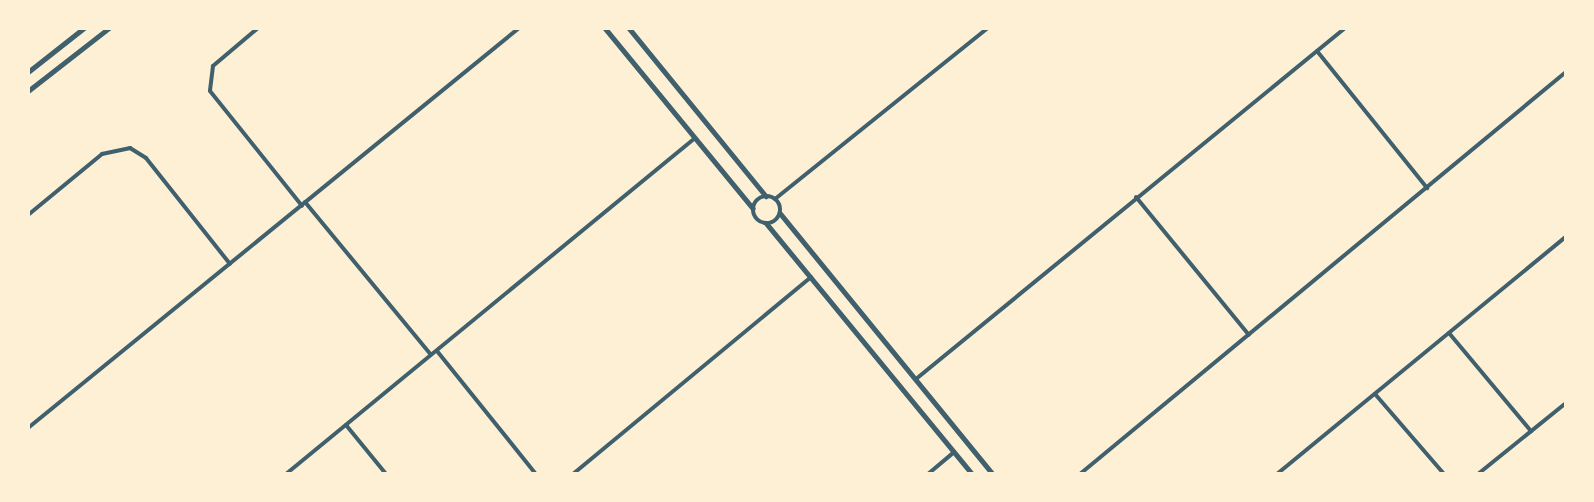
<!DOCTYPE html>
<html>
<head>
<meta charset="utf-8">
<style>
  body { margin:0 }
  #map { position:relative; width:1594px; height:502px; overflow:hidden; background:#fdf0d5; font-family:"Work Sans",sans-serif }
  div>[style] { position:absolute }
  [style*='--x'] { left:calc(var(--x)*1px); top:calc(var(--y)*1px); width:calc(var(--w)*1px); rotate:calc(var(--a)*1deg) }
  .minor>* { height:4px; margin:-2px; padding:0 2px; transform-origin:2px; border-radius:2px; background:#3f606c }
  .tertiary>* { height:4.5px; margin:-2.25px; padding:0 2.25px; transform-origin:2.25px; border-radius:2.25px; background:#3f606c }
  .tertiary>.ring { margin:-2.25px; padding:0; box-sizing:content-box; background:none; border:4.5px solid #3f606c; border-radius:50% }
  span { translate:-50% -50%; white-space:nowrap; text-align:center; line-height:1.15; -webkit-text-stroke:6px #fdf0d5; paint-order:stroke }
  .frame { position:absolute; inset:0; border:30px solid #fdf0d5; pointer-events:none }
</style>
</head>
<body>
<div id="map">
  <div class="minor">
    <div style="--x:258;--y:28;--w:59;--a:139.8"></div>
    <div style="--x:213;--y:66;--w:25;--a:97"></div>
    <div style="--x:210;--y:91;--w:147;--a:51.3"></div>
    <div style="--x:1317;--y:51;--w:176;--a:51.2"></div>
    <div style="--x:1136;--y:197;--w:178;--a:50.7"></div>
    <div style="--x:775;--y:199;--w:273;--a:-38.8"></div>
    <div style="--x:305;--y:202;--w:198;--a:50.5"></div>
    <div style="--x:28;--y:215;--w:96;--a:-39.5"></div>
    <div style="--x:102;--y:154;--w:29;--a:-12"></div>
    <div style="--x:130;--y:148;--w:19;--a:32"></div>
    <div style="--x:146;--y:158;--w:135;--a:51.6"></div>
    <div style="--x:1449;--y:333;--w:128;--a:50.1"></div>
    <div style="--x:437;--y:351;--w:158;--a:51.2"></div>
    <div style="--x:916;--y:379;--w:554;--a:-39.29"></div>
    <div style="--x:1375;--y:394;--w:106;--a:49.2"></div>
    <div style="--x:346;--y:425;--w:63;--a:50.8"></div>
    <div style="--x:28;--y:428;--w:633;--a:-39.17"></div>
    <div style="--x:286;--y:474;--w:529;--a:-39.4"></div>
    <div style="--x:573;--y:474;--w:309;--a:-39.6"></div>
    <div style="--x:928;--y:474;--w:34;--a:-40"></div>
    <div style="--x:1080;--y:474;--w:631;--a:-39.6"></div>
    <div style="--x:1277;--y:474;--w:374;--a:-39.4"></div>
    <div style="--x:1478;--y:474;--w:113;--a:-38.9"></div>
  </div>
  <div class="tertiary">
    <div style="--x:605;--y:28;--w:233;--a:50.6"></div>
    <div style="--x:629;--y:28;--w:217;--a:50.8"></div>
    <div style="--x:28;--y:72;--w:71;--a:-38.2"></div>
    <div style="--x:28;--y:91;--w:103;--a:-37.9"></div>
    <div class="ring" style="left:753px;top:196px;width:23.5px;height:23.5px"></div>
    <div style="--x:780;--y:213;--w:337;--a:50.8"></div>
    <div style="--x:767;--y:224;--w:323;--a:50.6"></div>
  </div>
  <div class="frame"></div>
</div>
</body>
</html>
